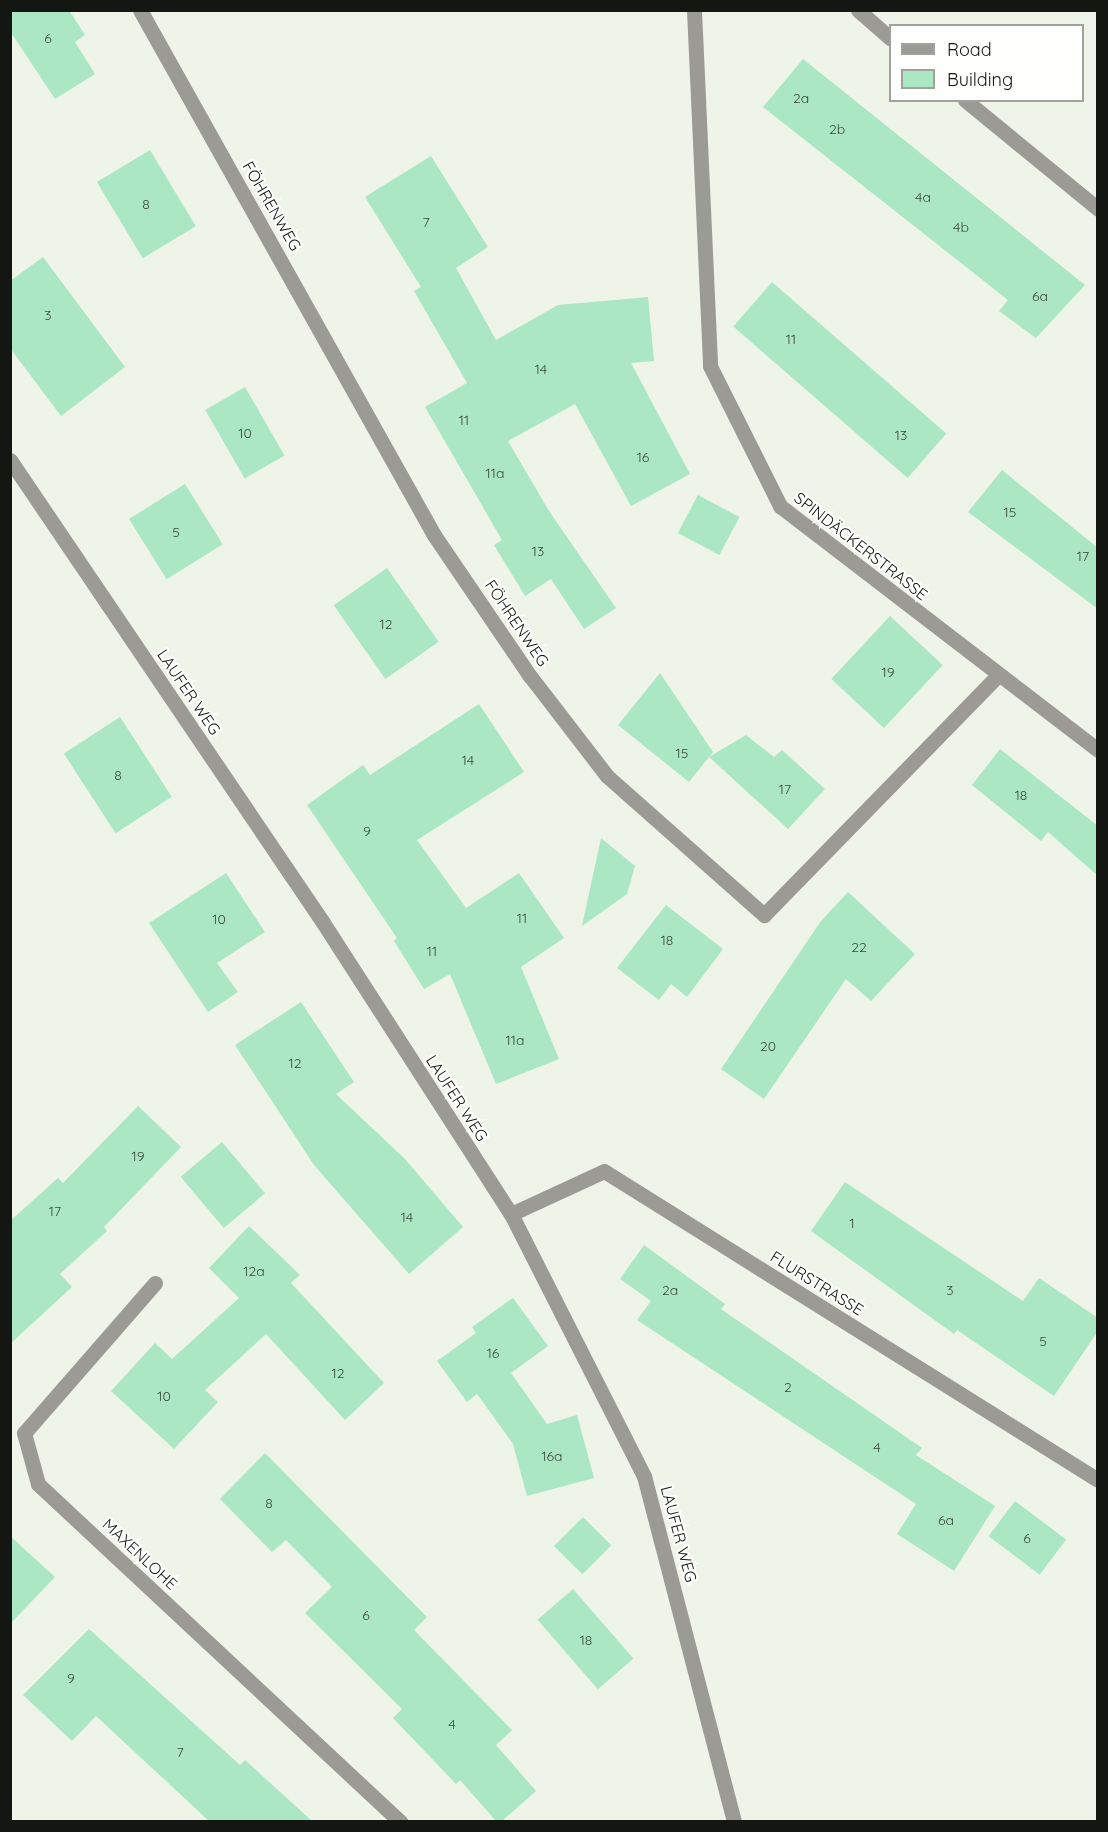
<!DOCTYPE html>
<html>
<head>
<meta charset="utf-8">
<style>
  body { margin:0 }
  #map { position:relative; width:1108px; height:1832px; overflow:hidden; background:#eef4e7; font-family:Quicksand,sans-serif }
  div>[style] { position:absolute }
  [style*='--x'] { left:calc(var(--x)*1px); top:calc(var(--y)*1px); width:calc(var(--w)*1px); rotate:calc(var(--a)*1deg) }
  .building>* { inset:0; background:#ace7c4; transform-origin:0 0 }
  .minor>* { height:15px; margin:-7.5px; padding:0 7.5px; transform-origin:7.5px; border-radius:7.5px; background:#9b9a94 }
  span { translate:-50% -50%; white-space:nowrap; text-align:center; line-height:1.15; -webkit-text-stroke:4.5px #fefffc; paint-order:stroke }
  .number-label { font-size:14px; color:#3a4a3e }
  .number-label span { -webkit-text-stroke-width:0 }
  .street-label { font-size:16px; color:#141612 }
  .frame { position:absolute; inset:0; border:12px solid #141612; pointer-events:none }
  .legend { position:absolute; left:889px; top:24px; width:195px; height:78px; box-sizing:border-box; background:#fefffc; border:2px solid #a0a29e; margin:0; padding:8px 10px; list-style:none; font-size:18px; color:#141612 }
  .legend li { display:flex; align-items:center; gap:12px; height:30px }
  .legend b { width:30px; border:2px solid #a0a29e }
</style>
</head>
<body>
<div id="map">
  <div class="building">
    <div style="clip-path:polygon(10px 10px,69px 10px,85px 35px,75px 42px,95px 74px,55px 99px,10px 31px)"></div>
    <div style="clip-path:polygon(803px 59px,1085px 285px,1036px 338px,999px 311px,1008px 300px,763px 107px)"></div>
    <div style="left:150px;top:150px;width:89px;height:62px;rotate:59deg"></div>
    <div style="clip-path:polygon(431px 156px,488px 247px,456px 268px,496px 340px,558px 305px,648px 297px,654px 361px,631px 363px,690px 474px,631px 506px,575px 404px,508px 441px,549px 511px,616px 608px,584px 629px,551px 579px,525px 596px,494px 545px,502px 540px,425px 407px,467px 383px,414px 291px,421px 287px,365px 197px)"></div>
    <div style="clip-path:polygon(43px 257px,125px 367px,61px 416px,10px 348px,10px 281px)"></div>
    <div style="left:772px;top:282px;width:231px;height:59px;rotate:41deg"></div>
    <div style="left:245px;top:387px;width:79px;height:46px;rotate:60deg"></div>
    <div style="clip-path:polygon(1002px 470px,1098px 548px,1098px 609px,968px 512px)"></div>
    <div style="left:185px;top:484px;width:71px;height:66px;rotate:58deg"></div>
    <div style="left:698px;top:495px;width:47px;height:43px;rotate:28deg"></div>
    <div style="left:387px;top:568px;width:90px;height:65px;rotate:55deg"></div>
    <div style="left:890px;top:616px;width:72px;height:86px;rotate:43deg"></div>
    <div style="clip-path:polygon(660px 673px,713px 752px,689px 782px,618px 725px)"></div>
    <div style="clip-path:polygon(479px 704px,524px 772px,417px 840px,466px 908px,519px 873px,564px 938px,521px 967px,559px 1059px,496px 1084px,450px 974px,424px 989px,394px 941px,397px 938px,307px 805px,363px 765px,370px 775px)"></div>
    <div style="left:120px;top:717px;width:95px;height:67px;rotate:57deg"></div>
    <div style="clip-path:polygon(746px 735px,774px 757px,782px 750px,825px 789px,788px 829px,709px 757px)"></div>
    <div style="clip-path:polygon(1000px 749px,1098px 826px,1098px 876px,1048px 832px,1041px 841px,972px 785px)"></div>
    <div style="clip-path:polygon(601px 838px,635px 866px,627px 894px,582px 926px)"></div>
    <div style="clip-path:polygon(226px 873px,265px 932px,217px 963px,238px 992px,208px 1012px,149px 923px)"></div>
    <div style="clip-path:polygon(848px 892px,915px 954px,871px 1001px,846px 979px,764px 1099px,721px 1069px,821px 921px)"></div>
    <div style="clip-path:polygon(666px 905px,723px 949px,687px 997px,671px 984px,659px 1000px,617px 968px)"></div>
    <div style="clip-path:polygon(301px 1002px,354px 1082px,336px 1094px,405px 1159px,463px 1227px,409px 1274px,314px 1165px,235px 1045px)"></div>
    <div style="clip-path:polygon(138px 1106px,181px 1147px,104px 1227px,107px 1231px,60px 1274px,72px 1287px,10px 1344px,10px 1221px,58px 1178px,63px 1183px)"></div>
    <div style="left:222px;top:1142px;width:67px;height:54px;rotate:50deg"></div>
    <div style="clip-path:polygon(845px 1182px,1023px 1301px,1039px 1278px,1098px 1318px,1098px 1331px,1054px 1396px,957px 1330px,954px 1334px,811px 1231px)"></div>
    <div style="clip-path:polygon(249px 1226px,300px 1275px,291px 1283px,384px 1383px,345px 1420px,266px 1334px,205px 1390px,218px 1402px,174px 1449px,111px 1391px,155px 1343px,172px 1359px,239px 1298px,209px 1268px)"></div>
    <div style="clip-path:polygon(644px 1245px,725px 1304px,721px 1309px,922px 1448px,916px 1455px,995px 1506px,954px 1571px,897px 1534px,916px 1504px,637px 1320px,651px 1301px,620px 1279px)"></div>
    <div style="clip-path:polygon(513px 1298px,548px 1346px,511px 1373px,547px 1424px,577px 1415px,594px 1478px,527px 1496px,513px 1444px,477px 1394px,467px 1402px,437px 1361px,476px 1333px,472px 1327px)"></div>
    <div style="clip-path:polygon(265px 1453px,427px 1617px,414px 1630px,512px 1730px,496px 1745px,536px 1791px,502px 1821px,496px 1821px,460px 1780px,456px 1784px,393px 1718px,402px 1709px,305px 1613px,332px 1587px,286px 1540px,272px 1552px,220px 1499px)"></div>
    <div style="left:1015px;top:1501px;width:64px;height:44px;rotate:37deg"></div>
    <div style="left:583px;top:1517px;width:40px;height:41px;rotate:45deg"></div>
    <div style="clip-path:polygon(10px 1536px,55px 1577px,10px 1624px)"></div>
    <div style="left:573px;top:1589px;width:92px;height:47px;rotate:49deg"></div>
    <div style="clip-path:polygon(89px 1629px,240px 1765px,245px 1760px,312px 1821px,209px 1821px,96px 1716px,72px 1741px,23px 1695px)"></div>
  </div>
  <div class="minor">
    <div style="--x:140;--y:10;--w:602;--a:60.75"></div>
    <div style="--x:434;--y:535;--w:171;--a:55.8"></div>
    <div style="--x:530;--y:676;--w:126;--a:52.4"></div>
    <div style="--x:607;--y:776;--w:210;--a:41.5"></div>
    <div style="--x:764;--y:915;--w:334;--a:-45.7"></div>
    <div style="--x:694;--y:10;--w:356;--a:87.4"></div>
    <div style="--x:710;--y:366;--w:157;--a:63.4"></div>
    <div style="--x:780;--y:506;--w:401;--a:37.5"></div>
    <div style="--x:858;--y:10;--w:43;--a:41.2"></div>
    <div style="--x:965;--y:100;--w:172;--a:39.3"></div>
    <div style="--x:10;--y:460;--w:557;--a:55.91"></div>
    <div style="--x:322;--y:921;--w:349;--a:57.2"></div>
    <div style="--x:511;--y:1214;--w:294;--a:63.1"></div>
    <div style="--x:644;--y:1476;--w:358;--a:75.4"></div>
    <div style="--x:511;--y:1214;--w:102;--a:-24.8"></div>
    <div style="--x:604;--y:1171;--w:583;--a:32.03"></div>
    <div style="--x:155;--y:1283;--w:199;--a:131.1"></div>
    <div style="--x:24;--y:1433;--w:53;--a:74.6"></div>
    <div style="--x:38;--y:1484;--w:496;--a:43"></div>
  </div>
  <div class="number-label">
    <span style="left:48px;top:38px">6</span>
    <span style="left:801px;top:98px">2a</span>
    <span style="left:837px;top:129px">2b</span>
    <span style="left:923px;top:197px">4a</span>
    <span style="left:146px;top:204px">8</span>
    <span style="left:426px;top:222px">7</span>
    <span style="left:961px;top:227px">4b</span>
    <span style="left:1040px;top:296px">6a</span>
    <span style="left:48px;top:315px">3</span>
    <span style="left:791px;top:339px">11</span>
    <span style="left:541px;top:369px">14</span>
    <span style="left:464px;top:420px">11</span>
    <span style="left:245px;top:433px">10</span>
    <span style="left:901px;top:435px">13</span>
    <span style="left:643px;top:457px">16</span>
    <span style="left:495px;top:473px">11a</span>
    <span style="left:1010px;top:512px">15</span>
    <span style="left:176px;top:532px">5</span>
    <span style="left:538px;top:551px">13</span>
    <span style="left:1083px;top:556px">17</span>
    <span style="left:386px;top:624px">12</span>
    <span style="left:888px;top:672px">19</span>
    <span style="left:682px;top:753px">15</span>
    <span style="left:468px;top:760px">14</span>
    <span style="left:118px;top:775px">8</span>
    <span style="left:785px;top:789px">17</span>
    <span style="left:1021px;top:795px">18</span>
    <span style="left:367px;top:831px">9</span>
    <span style="left:522px;top:918px">11</span>
    <span style="left:219px;top:919px">10</span>
    <span style="left:667px;top:940px">18</span>
    <span style="left:859px;top:947px">22</span>
    <span style="left:432px;top:951px">11</span>
    <span style="left:515px;top:1040px">11a</span>
    <span style="left:768px;top:1046px">20</span>
    <span style="left:295px;top:1063px">12</span>
    <span style="left:138px;top:1156px">19</span>
    <span style="left:55px;top:1211px">17</span>
    <span style="left:407px;top:1217px">14</span>
    <span style="left:852px;top:1223px">1</span>
    <span style="left:254px;top:1271px">12a</span>
    <span style="left:670px;top:1290px">2a</span>
    <span style="left:950px;top:1290px">3</span>
    <span style="left:1043px;top:1341px">5</span>
    <span style="left:493px;top:1353px">16</span>
    <span style="left:338px;top:1373px">12</span>
    <span style="left:788px;top:1387px">2</span>
    <span style="left:164px;top:1396px">10</span>
    <span style="left:877px;top:1447px">4</span>
    <span style="left:552px;top:1456px">16a</span>
    <span style="left:269px;top:1503px">8</span>
    <span style="left:946px;top:1520px">6a</span>
    <span style="left:1027px;top:1538px">6</span>
    <span style="left:366px;top:1615px">6</span>
    <span style="left:586px;top:1640px">18</span>
    <span style="left:71px;top:1678px">9</span>
    <span style="left:452px;top:1724px">4</span>
    <span style="left:180px;top:1752px">7</span>
  </div>
  <div class="street-label">
    <span style="left:272px;top:206px;rotate:60deg">FÖHRENWEG</span>
    <span style="left:861px;top:546px;rotate:38deg">SPINDÄCKERSTRASSE</span>
    <span style="left:517px;top:623px;rotate:56deg">FÖHRENWEG</span>
    <span style="left:189px;top:692px;rotate:56deg">LAUFER WEG</span>
    <span style="left:457px;top:1098px;rotate:57deg">LAUFER WEG</span>
    <span style="left:817px;top:1283px;rotate:32deg">FLURSTRASSE</span>
    <span style="left:679px;top:1534px;rotate:75deg">LAUFER WEG</span>
    <span style="left:140px;top:1554px;rotate:43deg">MAXENLOHE</span>
  </div>
  <div class="frame"></div>
  <ul class="legend">
  <li><b style="height:8px;background:#9b9a94"></b>Road</li>
  <li><b style="height:16px;background:#ace7c4"></b>Building</li>
  </ul>
</div>
</body>
</html>
